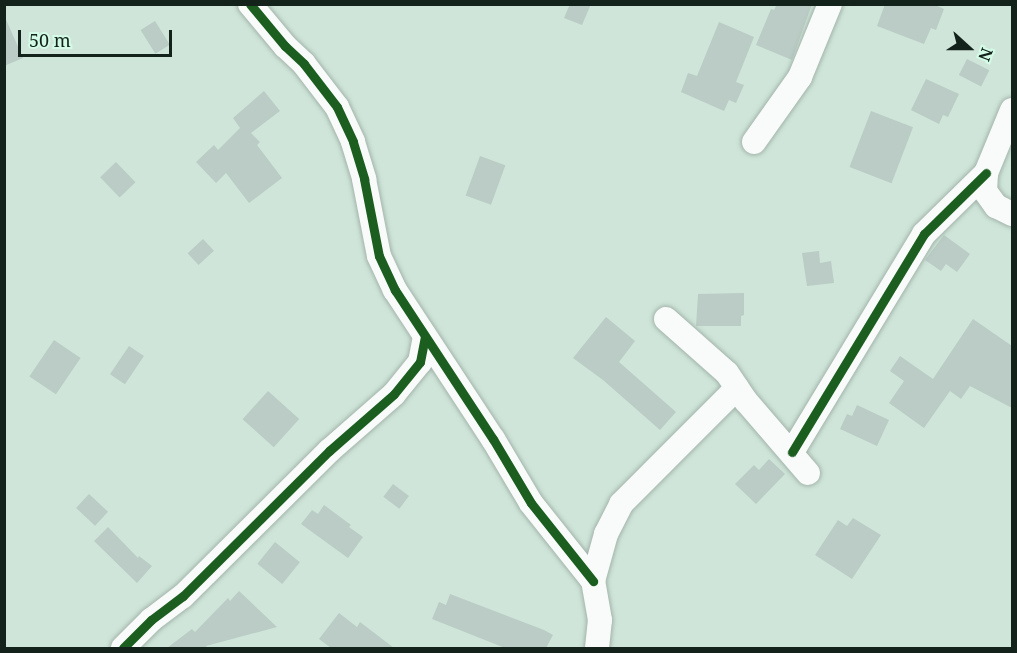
<!DOCTYPE html>
<html>
<head>
<meta charset="utf-8">
<style>
  body { margin:0 }
  #map { position:relative; width:1017px; height:653px; overflow:hidden; background:#cfe5d9; font-family:"Noto Serif",serif }
  div>[style] { position:absolute }
  [style*='--x'] { left:calc(var(--x)*1px); top:calc(var(--y)*1px); width:calc(var(--w)*1px); rotate:calc(var(--a)*1deg) }
  .building>* { inset:0; background:#baccc5; transform-origin:0 0 }
  .roads { filter:drop-shadow(0 0 2px #a3b4ab) drop-shadow(0 0 2px #a3b4ab) }
  .minor>* { height:24px; margin:-12px; padding:0 12px; transform-origin:12px; border-radius:12px; background:#f8fbf9 }
  .cycleway>* { height:9px; margin:-4.5px; padding:0 4.5px; transform-origin:4.5px; border-radius:4.5px; background:#1b5e20 }
  span { translate:-50% -50%; white-space:nowrap; text-align:center; line-height:1.15; -webkit-text-stroke:5px #d3fbe6; paint-order:stroke }
  .frame { position:absolute; inset:0; border:6px solid #13221a; pointer-events:none }
  .north { position:absolute; left:939px; top:18px; width:60px; height:60px; -webkit-text-stroke:4px #d3fbe6; paint-order:stroke; rotate:111deg; font-size:16px; font-weight:700; line-height:24px; text-align:center; color:#13221a }
  .north::after { content:''; display:block; margin:auto; width:21px; height:27px; background:#13221a; clip-path:polygon(50% 0,100% 100%,50% 72%,0 100%) }
  .scale { position:absolute; left:18px; top:30px; width:154px; height:27px; box-sizing:border-box; border:3px solid #13221a; border-top:0; padding-left:8px; font-size:18px; line-height:21px; white-space:nowrap; color:#13221a; -webkit-text-stroke:4px #d3fbe6; paint-order:stroke }
</style>
</head>
<body>
<div id="map">
  <div class="building">
    <div style="clip-path:polygon(570px 4px,591px 4px,582px 25px,564px 18px)"></div>
    <div style="clip-path:polygon(777px 4px,812px 4px,792px 60px,756px 45px,771px 9px,774px 10px)"></div>
    <div style="clip-path:polygon(885px 4px,933px 4px,944px 9px,936px 30px,931px 28px,924px 44px,877px 26px)"></div>
    <div style="clip-path:polygon(4px 15px,23px 58px,4px 66px)"></div>
    <div style="left:155px;top:21px;width:28px;height:17px;rotate:58deg"></div>
    <div style="clip-path:polygon(719px 22px,754px 37px,736px 82px,744px 85px,736px 103px,729px 100px,724px 111px,681px 92px,688px 73px,697px 76px)"></div>
    <div style="left:967px;top:59px;width:25px;height:18px;rotate:27deg"></div>
    <div style="clip-path:polygon(926px 79px,959px 94px,948px 117px,943px 115px,939px 124px,911px 110px)"></div>
    <div style="clip-path:polygon(264px 91px,280px 111px,251px 133px,260px 142px,257px 145px,282px 178px,249px 203px,226px 173px,216px 183px,196px 162px,214px 145px,218px 150px,240px 128px,233px 118px)"></div>
    <div style="left:871px;top:111px;width:45px;height:60px;rotate:21deg"></div>
    <div style="left:480px;top:156px;width:27px;height:42px;rotate:20deg"></div>
    <div style="left:116px;top:162px;width:28px;height:22px;rotate:46deg"></div>
    <div style="clip-path:polygon(944px 235px,970px 254px,957px 272px,946px 264px,941px 271px,925px 260px)"></div>
    <div style="left:203px;top:239px;width:16px;height:21px;rotate:47deg"></div>
    <div style="clip-path:polygon(819px 251px,820px 263px,831px 261px,834px 283px,807px 286px,802px 253px)"></div>
    <div style="clip-path:polygon(744px 293px,744px 315px,741px 316px,741px 326px,696px 326px,698px 294px)"></div>
    <div style="clip-path:polygon(606px 317px,635px 341px,619px 362px,676px 412px,660px 430px,603px 380px,573px 358px)"></div>
    <div style="clip-path:polygon(973px 319px,1012px 346px,1012px 408px,970px 386px,961px 399px,950px 391px,924px 428px,889px 403px,904px 381px,890px 371px,900px 356px,933px 379px)"></div>
    <div style="left:54px;top:340px;width:32px;height:44px;rotate:34deg"></div>
    <div style="left:129px;top:346px;width:18px;height:34px;rotate:34deg"></div>
    <div style="left:268px;top:391px;width:42px;height:38px;rotate:42deg"></div>
    <div style="clip-path:polygon(857px 405px,889px 420px,877px 446px,840px 429px,847px 414px,852px 416px)"></div>
    <div style="clip-path:polygon(769px 459px,785px 474px,756px 504px,735px 484px,754px 465px,759px 470px)"></div>
    <div style="left:393px;top:484px;width:20px;height:16px;rotate:37deg"></div>
    <div style="left:89px;top:494px;width:26px;height:19px;rotate:43deg"></div>
    <div style="clip-path:polygon(324px 505px,351px 525px,349px 527px,363px 537px,348px 558px,301px 524px,312px 510px,318px 514px)"></div>
    <div style="clip-path:polygon(853px 518px,881px 535px,852px 579px,815px 555px,838px 520px,847px 526px)"></div>
    <div style="clip-path:polygon(108px 527px,138px 558px,139px 556px,152px 566px,137px 583px,94px 541px)"></div>
    <div style="left:275px;top:542px;width:32px;height:28px;rotate:39deg"></div>
    <div style="clip-path:polygon(239px 591px,277px 627px,206px 646px,207px 648px,167px 648px,192px 629px,195px 632px,228px 598px,230px 601px)"></div>
    <div style="clip-path:polygon(450px 594px,544px 630px,553px 635px,546px 648px,505px 648px,432px 619px,439px 602px,446px 605px)"></div>
    <div style="clip-path:polygon(339px 613px,357px 627px,360px 622px,394px 648px,331px 648px,319px 639px)"></div>
  </div>
  <div class="roads">
    <div class="minor">
      <div style="--x:250;--y:4;--w:55;--a:50.2"></div>
      <div style="--x:285;--y:46;--w:26;--a:43"></div>
      <div style="--x:304;--y:64;--w:54;--a:52.5"></div>
      <div style="--x:337;--y:107;--w:38;--a:65"></div>
      <div style="--x:353;--y:142;--w:39;--a:73"></div>
      <div style="--x:364;--y:179;--w:78;--a:79"></div>
      <div style="--x:379;--y:256;--w:38;--a:65"></div>
      <div style="--x:395;--y:290;--w:178;--a:56.7"></div>
      <div style="--x:493;--y:439;--w:74;--a:59.3"></div>
      <div style="--x:531;--y:503;--w:100;--a:51.5"></div>
      <div style="--x:1012;--y:110;--w:68;--a:112.4"></div>
      <div style="--x:986;--y:173;--w:18;--a:93"></div>
      <div style="--x:985;--y:191;--w:19;--a:54"></div>
      <div style="--x:996;--y:206;--w:18;--a:27"></div>
      <div style="--x:754;--y:142;--w:80;--a:-54.7"></div>
      <div style="--x:800;--y:77;--w:79;--a:-67.7"></div>
      <div style="--x:666;--y:319;--w:81;--a:41.5"></div>
      <div style="--x:727;--y:373;--w:34;--a:56"></div>
      <div style="--x:746;--y:401;--w:95;--a:49.3"></div>
      <div style="--x:792;--y:452;--w:255;--a:-58.8"></div>
      <div style="--x:924;--y:234;--w:87;--a:-44.5"></div>
      <div style="--x:123;--y:648;--w:40;--a:-45"></div>
      <div style="--x:151;--y:620;--w:40;--a:-37"></div>
      <div style="--x:183;--y:596;--w:206;--a:-44.8"></div>
      <div style="--x:329;--y:451;--w:86;--a:-41.2"></div>
      <div style="--x:394;--y:394;--w:41;--a:-50.9"></div>
      <div style="--x:420;--y:362;--w:25;--a:-79"></div>
      <div style="--x:597;--y:648;--w:28;--a:-84"></div>
      <div style="--x:600;--y:620;--w:40;--a:-100"></div>
      <div style="--x:593;--y:581;--w:49;--a:-74.5"></div>
      <div style="--x:606;--y:534;--w:34;--a:-63"></div>
      <div style="--x:621;--y:504;--w:164;--a:-45"></div>
    </div>
  </div>
  <div class="cycleway">
    <div style="--x:250;--y:4;--w:55;--a:50.2"></div>
    <div style="--x:285;--y:46;--w:26;--a:43"></div>
    <div style="--x:304;--y:64;--w:54;--a:52.5"></div>
    <div style="--x:337;--y:107;--w:38;--a:65"></div>
    <div style="--x:353;--y:142;--w:39;--a:73"></div>
    <div style="--x:364;--y:179;--w:78;--a:79"></div>
    <div style="--x:379;--y:256;--w:38;--a:65"></div>
    <div style="--x:395;--y:290;--w:178;--a:56.7"></div>
    <div style="--x:493;--y:439;--w:74;--a:59.3"></div>
    <div style="--x:531;--y:503;--w:100;--a:51.5"></div>
    <div style="--x:792;--y:452;--w:255;--a:-58.8"></div>
    <div style="--x:924;--y:234;--w:87;--a:-44.5"></div>
    <div style="--x:123;--y:648;--w:40;--a:-45"></div>
    <div style="--x:151;--y:620;--w:40;--a:-37"></div>
    <div style="--x:183;--y:596;--w:206;--a:-44.8"></div>
    <div style="--x:329;--y:451;--w:86;--a:-41.2"></div>
    <div style="--x:394;--y:394;--w:41;--a:-50.9"></div>
    <div style="--x:420;--y:362;--w:25;--a:-79"></div>
  </div>
  <div class="frame"></div>
  <div class="north">N</div>
  <div class="scale">50 m</div>
</div>
</body>
</html>
